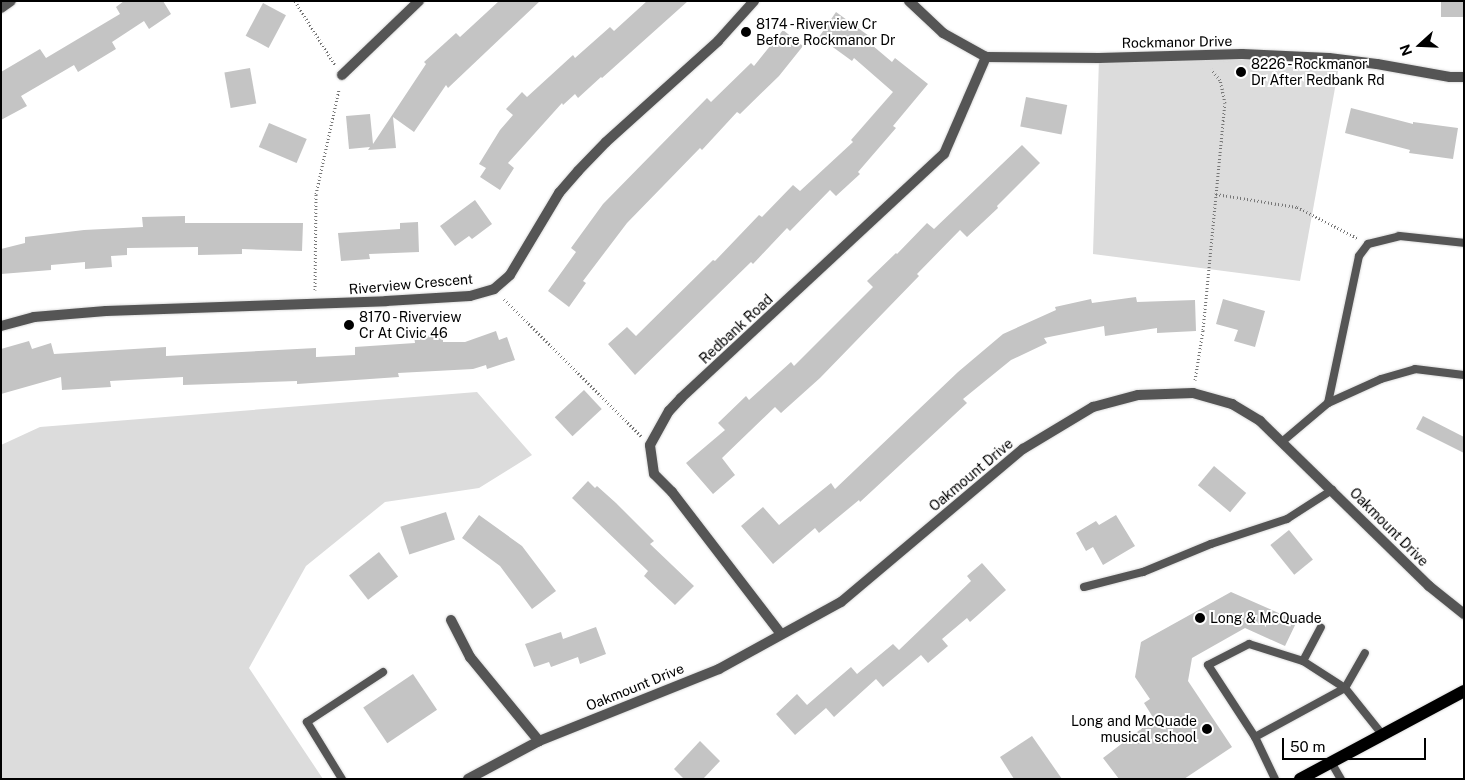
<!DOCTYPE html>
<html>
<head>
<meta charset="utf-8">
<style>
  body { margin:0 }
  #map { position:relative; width:1465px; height:780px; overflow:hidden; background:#fff; font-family:"Public Sans",sans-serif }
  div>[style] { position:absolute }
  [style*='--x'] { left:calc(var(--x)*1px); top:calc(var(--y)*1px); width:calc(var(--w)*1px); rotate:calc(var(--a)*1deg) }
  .green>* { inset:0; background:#dcdcdc }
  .building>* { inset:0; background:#c4c4c4; transform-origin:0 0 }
  .path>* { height:3px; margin-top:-1.5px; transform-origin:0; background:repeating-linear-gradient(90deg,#777 0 1px,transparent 0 3.5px) }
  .roads { filter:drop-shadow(0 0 1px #dbdbdb) drop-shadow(0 0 1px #dbdbdb) }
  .lane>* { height:8px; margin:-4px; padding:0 4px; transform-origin:4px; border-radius:4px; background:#555 }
  .street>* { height:10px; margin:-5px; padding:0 5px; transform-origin:5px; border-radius:5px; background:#555 }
  .primary>* { height:12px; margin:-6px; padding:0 6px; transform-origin:6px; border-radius:6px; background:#000 }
  .dots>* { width:14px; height:14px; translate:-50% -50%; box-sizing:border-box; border:2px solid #fff; border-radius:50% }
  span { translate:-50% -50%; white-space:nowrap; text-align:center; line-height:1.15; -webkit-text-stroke:4px #fff; paint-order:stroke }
  .poi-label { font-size:14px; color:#000 }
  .left { translate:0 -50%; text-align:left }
  .right { translate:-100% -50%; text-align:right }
  .street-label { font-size:14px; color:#000 }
  .frame { position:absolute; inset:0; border:2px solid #000; pointer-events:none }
  .north { position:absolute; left:1395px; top:20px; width:50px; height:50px; -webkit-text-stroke:4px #fff; paint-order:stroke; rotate:250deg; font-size:14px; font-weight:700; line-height:20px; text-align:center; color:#000 }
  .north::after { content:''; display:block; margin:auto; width:18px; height:22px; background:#000; clip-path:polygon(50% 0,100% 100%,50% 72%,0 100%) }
  .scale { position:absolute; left:1282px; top:738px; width:144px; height:22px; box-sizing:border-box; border:2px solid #000; border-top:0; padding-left:6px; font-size:15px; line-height:18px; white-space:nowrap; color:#000; -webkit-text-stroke:4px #fff; paint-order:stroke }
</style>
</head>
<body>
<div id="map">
  <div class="green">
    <div style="clip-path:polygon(1099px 58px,1249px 60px,1339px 66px,1300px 281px,1093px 254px)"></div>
    <div style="clip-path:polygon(477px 392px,532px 455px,479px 488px,385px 502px,306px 566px,249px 668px,323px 779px,1px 779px,1px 445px,40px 427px)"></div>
  </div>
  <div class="building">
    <div style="clip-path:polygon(124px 1px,163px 1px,171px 14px,149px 29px,144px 21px,112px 42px,116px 49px,78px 72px,74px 65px,21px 96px,27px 106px,1px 120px,1px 72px,40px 49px,46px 58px,120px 14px,116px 7px)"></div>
    <div style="clip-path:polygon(499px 1px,540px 1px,448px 88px,446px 85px,414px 132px,393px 117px,396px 148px,368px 150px,370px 147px,349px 149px,346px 116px,370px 114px,373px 144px,426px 64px,424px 62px,456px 33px,460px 37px)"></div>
    <div style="clip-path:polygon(647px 1px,688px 1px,602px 78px,601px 77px,578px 98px,575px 94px,563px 105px,562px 103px,508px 163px,514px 168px,500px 190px,480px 177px,486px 168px,479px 164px,500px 130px,513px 115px,506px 109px,522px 92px,527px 97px,573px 55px,575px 58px,610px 27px,614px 31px)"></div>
    <div style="left:1441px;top:1px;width:23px;height:16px"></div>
    <div style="left:263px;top:3px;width:26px;height:37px;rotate:28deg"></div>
    <div style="clip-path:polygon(836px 12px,869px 36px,866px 40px,892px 62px,895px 58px,928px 84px,893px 126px,896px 128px,858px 172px,860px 174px,836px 196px,830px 190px,790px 231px,787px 228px,753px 264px,751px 262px,635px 375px,608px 344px,627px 327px,636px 336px,713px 260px,715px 261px,759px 215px,762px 217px,793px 185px,800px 191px,853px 142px,851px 140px,893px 92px,854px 58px,852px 61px,819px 37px)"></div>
    <div style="clip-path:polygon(783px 30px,803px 46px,779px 76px,740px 114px,737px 112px,702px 150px,700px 148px,627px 223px,583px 281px,586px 283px,569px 307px,548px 291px,576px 252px,571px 248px,603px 204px,707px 98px,711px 102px,751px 63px,754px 66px)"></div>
    <div style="left:250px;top:68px;width:36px;height:26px;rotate:80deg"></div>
    <div style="left:1026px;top:97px;width:42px;height:30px;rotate:11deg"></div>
    <div style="clip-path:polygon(1351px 108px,1413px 124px,1413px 122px,1458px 128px,1453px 159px,1409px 153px,1410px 150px,1345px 133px)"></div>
    <div style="left:269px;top:123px;width:41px;height:26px;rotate:23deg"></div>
    <div style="clip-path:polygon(1022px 145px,1040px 163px,997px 206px,998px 208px,967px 237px,960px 230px,917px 274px,919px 276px,820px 378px,781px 413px,775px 407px,722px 458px,735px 475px,713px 494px,686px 463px,725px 430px,718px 423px,746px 396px,749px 400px,791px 362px,794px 366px,873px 287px,867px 281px,896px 253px,897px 254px,927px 223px,934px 229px)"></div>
    <div style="clip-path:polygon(475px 200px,492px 224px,472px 239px,469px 236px,455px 246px,440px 226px)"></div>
    <div style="clip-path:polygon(185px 216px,185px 223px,303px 223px,302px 251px,242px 249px,242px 254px,198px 255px,198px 247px,127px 248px,127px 255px,111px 256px,112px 267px,85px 269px,85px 262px,51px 265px,51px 270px,1px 274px,1px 249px,25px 243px,25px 237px,84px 230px,143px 227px,142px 217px)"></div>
    <div style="clip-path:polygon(418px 222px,419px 252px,369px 254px,370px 259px,341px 261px,338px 233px,400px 229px,400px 223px)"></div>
    <div style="clip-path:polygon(1136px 297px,1137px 302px,1195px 300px,1196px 331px,1157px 333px,1157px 328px,1105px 336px,1104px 326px,1044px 338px,1047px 343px,1011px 360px,963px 399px,967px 403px,860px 502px,859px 500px,819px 533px,815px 528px,773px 564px,741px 526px,763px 507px,779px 525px,831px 483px,835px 489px,958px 372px,1003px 334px,1056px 310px,1055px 307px,1091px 299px,1092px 303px)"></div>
    <div style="clip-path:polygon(1223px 299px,1265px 311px,1255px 347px,1234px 341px,1238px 330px,1216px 324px)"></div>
    <div style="clip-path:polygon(496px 331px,499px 340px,507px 337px,515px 360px,487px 369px,486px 365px,473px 369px,398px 373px,399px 377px,297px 384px,297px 381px,183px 385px,183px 377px,110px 381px,111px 387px,62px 390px,61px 377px,1px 394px,1px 349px,29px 341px,32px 349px,51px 343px,54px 354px,166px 347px,166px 356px,316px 348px,316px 357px,355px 355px,355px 347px,415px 343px,414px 336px,443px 335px,443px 342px,465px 342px)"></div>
    <div style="left:584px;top:390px;width:26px;height:40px;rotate:47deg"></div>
    <div style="clip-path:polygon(1423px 416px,1464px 437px,1464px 453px,1416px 429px)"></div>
    <div style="left:1214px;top:466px;width:42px;height:25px;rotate:40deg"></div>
    <div style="clip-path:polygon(588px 481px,595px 488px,597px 486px,616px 503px,654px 541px,650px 544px,694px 586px,675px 605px,644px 576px,648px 571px,572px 498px)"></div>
    <div style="left:446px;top:512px;width:29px;height:48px;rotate:72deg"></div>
    <div style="clip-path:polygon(479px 515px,522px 546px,556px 591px,532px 609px,500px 566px,462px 538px)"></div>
    <div style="clip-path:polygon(1116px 515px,1135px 546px,1103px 565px,1093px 547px,1086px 551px,1076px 533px,1096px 521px,1099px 525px)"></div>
    <div style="left:1289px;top:530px;width:38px;height:24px;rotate:51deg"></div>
    <div style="left:379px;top:552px;width:31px;height:38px;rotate:52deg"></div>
    <div style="clip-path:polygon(982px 563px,1006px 590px,970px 622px,967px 618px,942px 639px,948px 646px,928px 663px,921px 655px,883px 687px,876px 679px,834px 717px,826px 708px,795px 735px,776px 714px,797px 694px,807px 705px,851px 667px,857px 674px,893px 644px,899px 650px,971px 581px,967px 576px)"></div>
    <div style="clip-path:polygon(1231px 592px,1297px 621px,1285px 646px,1245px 628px,1192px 658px,1188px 681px,1232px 747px,1184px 779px,1119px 779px,1103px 758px,1154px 719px,1144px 703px,1150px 699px,1135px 677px,1141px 642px)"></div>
    <div style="clip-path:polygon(596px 627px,606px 654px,580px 664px,578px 657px,551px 667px,549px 662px,534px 667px,525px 644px,561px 632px,563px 639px)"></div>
    <div style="left:413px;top:674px;width:43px;height:60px;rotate:56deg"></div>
    <div style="clip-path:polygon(1032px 736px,1062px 779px,1014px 779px,1000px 757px)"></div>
    <div style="clip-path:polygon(700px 741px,720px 761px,703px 779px,684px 779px,674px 769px)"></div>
  </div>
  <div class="path">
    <div style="--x:295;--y:1;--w:75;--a:58"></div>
    <div style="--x:1216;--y:194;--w:82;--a:9.1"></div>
    <div style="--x:1297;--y:207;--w:68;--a:27.3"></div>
    <div style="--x:315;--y:290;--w:96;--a:-89.4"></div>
    <div style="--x:316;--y:194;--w:107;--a:-77.6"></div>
    <div style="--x:504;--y:299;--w:194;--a:45"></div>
    <div style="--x:1195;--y:380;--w:51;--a:-80.9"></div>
    <div style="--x:1203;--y:330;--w:228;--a:-84.5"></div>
    <div style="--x:1225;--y:103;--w:24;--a:-102"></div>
    <div style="--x:1220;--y:80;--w:14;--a:-129"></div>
  </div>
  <div class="roads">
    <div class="lane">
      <div style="--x:1328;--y:403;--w:150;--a:-78.1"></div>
      <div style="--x:1359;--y:256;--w:15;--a:-53"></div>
      <div style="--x:1368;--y:244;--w:32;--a:-14"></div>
      <div style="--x:1399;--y:236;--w:65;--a:6.1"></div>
      <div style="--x:1283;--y:441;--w:59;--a:-40.2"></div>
      <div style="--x:1328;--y:403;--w:58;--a:-24.4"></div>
      <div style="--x:1381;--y:379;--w:35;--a:-16"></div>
      <div style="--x:1415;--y:369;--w:49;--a:7"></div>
      <div style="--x:1084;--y:587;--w:61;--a:-14.3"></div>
      <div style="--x:1143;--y:572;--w:74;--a:-22.4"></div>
      <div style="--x:1211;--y:544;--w:80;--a:-18.2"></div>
      <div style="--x:1287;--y:519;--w:54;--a:-32.8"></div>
      <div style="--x:1303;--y:661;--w:38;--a:-62"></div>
      <div style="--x:1255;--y:737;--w:102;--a:-28.6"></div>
      <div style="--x:1345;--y:688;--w:40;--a:-60.3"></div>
      <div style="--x:1331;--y:762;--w:20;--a:60"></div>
      <div style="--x:342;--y:779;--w:67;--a:-121.6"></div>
      <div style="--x:307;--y:722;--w:91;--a:-33.3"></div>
      <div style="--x:1275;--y:779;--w:47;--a:-115.5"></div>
      <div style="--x:1255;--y:737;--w:86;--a:-123.1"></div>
      <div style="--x:1208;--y:665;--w:46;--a:-27.1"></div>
      <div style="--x:1249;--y:644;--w:57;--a:17.5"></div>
      <div style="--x:1303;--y:661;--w:50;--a:32.7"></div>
      <div style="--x:1345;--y:688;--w:58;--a:51.3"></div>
    </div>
    <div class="street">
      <div style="--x:909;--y:1;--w:47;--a:43.3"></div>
      <div style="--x:943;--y:33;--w:49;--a:29.2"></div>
      <div style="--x:986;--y:57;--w:113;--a:0.5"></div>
      <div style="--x:1099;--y:58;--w:143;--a:-1.6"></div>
      <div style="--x:1242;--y:54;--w:87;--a:2.6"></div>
      <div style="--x:1329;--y:58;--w:48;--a:7.1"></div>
      <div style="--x:1377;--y:64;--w:74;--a:10.1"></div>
      <div style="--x:1450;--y:77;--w:14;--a:0"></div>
      <div style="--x:1;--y:8;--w:12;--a:-35"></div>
      <div style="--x:342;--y:75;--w:107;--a:-43.9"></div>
      <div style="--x:1;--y:326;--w:34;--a:-15"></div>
      <div style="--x:34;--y:317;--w:72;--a:-4.8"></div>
      <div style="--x:106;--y:311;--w:280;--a:-2"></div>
      <div style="--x:386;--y:301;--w:84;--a:-3.4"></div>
      <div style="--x:470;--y:296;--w:25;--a:-16"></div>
      <div style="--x:494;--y:289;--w:21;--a:-41"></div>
      <div style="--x:510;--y:275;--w:96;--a:-59.1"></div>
      <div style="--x:559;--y:193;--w:29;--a:-49"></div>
      <div style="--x:578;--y:171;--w:40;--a:-46"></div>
      <div style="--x:606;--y:142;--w:151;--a:-42"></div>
      <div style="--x:718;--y:41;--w:54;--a:-48"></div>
      <div style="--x:451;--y:620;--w:42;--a:62.8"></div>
      <div style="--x:470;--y:657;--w:109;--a:50.6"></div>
      <div style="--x:781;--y:634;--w:179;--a:-127.5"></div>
      <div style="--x:672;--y:492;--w:25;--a:-135"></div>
      <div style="--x:654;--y:474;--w:29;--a:-98"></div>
      <div style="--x:650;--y:445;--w:39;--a:-61"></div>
      <div style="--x:669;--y:411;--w:18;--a:-47"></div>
      <div style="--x:681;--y:398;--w:359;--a:-42.9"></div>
      <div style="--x:944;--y:154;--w:106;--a:-66.6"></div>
      <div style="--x:468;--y:779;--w:81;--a:-28.2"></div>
      <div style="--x:539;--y:741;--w:194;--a:-21.8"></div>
      <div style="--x:719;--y:669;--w:139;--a:-28.8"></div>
      <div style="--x:841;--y:602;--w:238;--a:-40.1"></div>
      <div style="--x:1023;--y:449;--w:82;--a:-31"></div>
      <div style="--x:1093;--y:407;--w:47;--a:-14.9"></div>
      <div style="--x:1138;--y:395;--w:55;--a:-2.1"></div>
      <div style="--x:1193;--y:393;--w:41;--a:15.8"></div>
      <div style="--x:1232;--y:404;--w:33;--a:31"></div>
      <div style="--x:1260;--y:421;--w:236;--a:44.3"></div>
      <div style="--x:1429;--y:586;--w:45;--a:38.7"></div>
    </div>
    <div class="primary">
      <div style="--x:1300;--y:779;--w:186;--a:-28.2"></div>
    </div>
  </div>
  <div class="dots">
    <div style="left:746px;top:32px;background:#000"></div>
    <div style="left:1241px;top:72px;background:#000"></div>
    <div style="left:349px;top:325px;background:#000"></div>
    <div style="left:1200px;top:618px;background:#000"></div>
    <div style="left:1207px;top:729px;background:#000"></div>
  </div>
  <div class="poi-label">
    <span class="left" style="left:756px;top:32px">8174 - Riverview Cr<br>Before Rockmanor Dr</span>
    <span class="left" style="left:1251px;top:72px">8226 - Rockmanor<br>Dr After Redbank Rd</span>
    <span class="left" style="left:359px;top:325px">8170 - Riverview<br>Cr At Civic 46</span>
    <span class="left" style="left:1210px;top:618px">Long &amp; McQuade</span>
    <span class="right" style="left:1197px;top:729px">Long and McQuade<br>musical school</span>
  </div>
  <div class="street-label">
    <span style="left:1177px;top:42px;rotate:-1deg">Rockmanor Drive</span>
    <span style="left:411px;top:284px;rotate:-5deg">Riverview Crescent</span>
    <span style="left:736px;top:329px;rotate:-43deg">Redbank Road</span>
    <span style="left:971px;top:475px;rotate:-40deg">Oakmount Drive</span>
    <span style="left:1389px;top:527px;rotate:45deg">Oakmount Drive</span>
    <span style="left:635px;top:687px;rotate:-22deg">Oakmount Drive</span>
  </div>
  <div class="frame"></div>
  <div class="north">N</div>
  <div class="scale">50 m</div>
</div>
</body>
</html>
